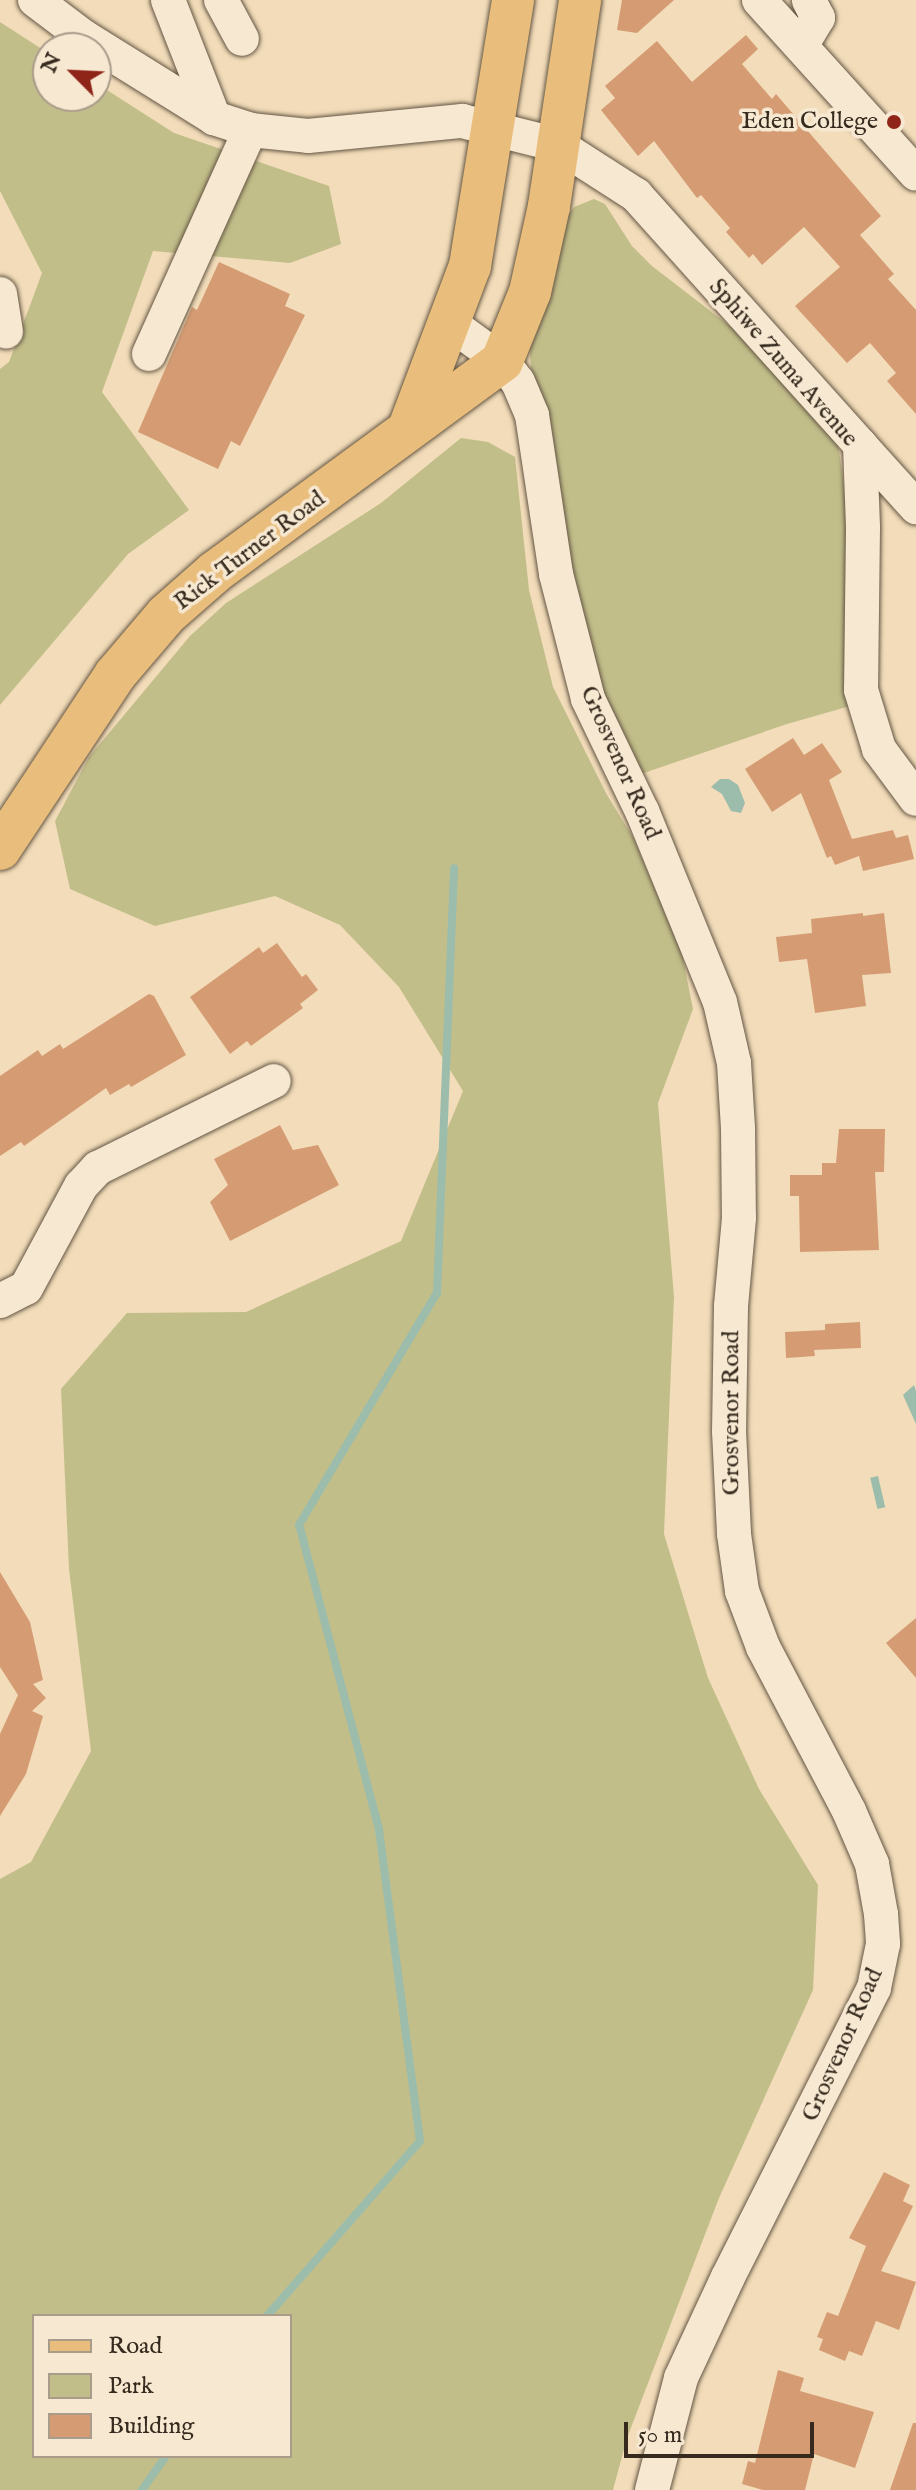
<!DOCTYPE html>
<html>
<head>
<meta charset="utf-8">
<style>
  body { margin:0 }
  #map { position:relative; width:916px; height:2490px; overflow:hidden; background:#f2dcb9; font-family:"IM FELL English",serif }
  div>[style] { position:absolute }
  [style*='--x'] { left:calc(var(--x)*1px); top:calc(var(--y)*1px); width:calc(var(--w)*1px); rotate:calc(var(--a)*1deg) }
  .green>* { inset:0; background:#c2be8a }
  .water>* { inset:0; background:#9cbcac; transform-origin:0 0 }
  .stream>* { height:8px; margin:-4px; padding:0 4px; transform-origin:4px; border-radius:4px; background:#9cbcac }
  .building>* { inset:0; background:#d59c74 }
  .roads { filter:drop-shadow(0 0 2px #645644) drop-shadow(0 0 2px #645644) }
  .minor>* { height:34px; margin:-17px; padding:0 17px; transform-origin:17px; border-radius:17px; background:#f7e8d2 }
  .major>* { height:42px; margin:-21px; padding:0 21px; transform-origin:21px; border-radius:21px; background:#e9be7c }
  .dots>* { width:22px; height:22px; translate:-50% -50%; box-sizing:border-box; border:4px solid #f7e8d2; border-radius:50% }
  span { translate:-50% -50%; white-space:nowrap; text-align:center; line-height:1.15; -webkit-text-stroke:7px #f7e8d2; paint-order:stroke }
  .poi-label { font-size:24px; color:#352a1d }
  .right { translate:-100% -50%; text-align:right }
  .street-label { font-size:24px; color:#352a1d }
  .legend { position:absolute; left:32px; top:2314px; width:260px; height:144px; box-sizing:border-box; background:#f7e8d2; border:2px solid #a99c8a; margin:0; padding:10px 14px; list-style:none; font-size:24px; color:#352a1d }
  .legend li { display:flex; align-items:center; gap:16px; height:40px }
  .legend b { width:40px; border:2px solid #a99c8a }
  .north { position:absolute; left:32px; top:32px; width:80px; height:80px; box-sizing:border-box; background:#f7e8d2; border:2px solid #a99c8a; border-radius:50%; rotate:294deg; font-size:22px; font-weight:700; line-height:32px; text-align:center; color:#352a1d }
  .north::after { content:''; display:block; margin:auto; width:28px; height:36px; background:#8f2418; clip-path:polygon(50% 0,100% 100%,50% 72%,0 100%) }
  .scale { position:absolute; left:624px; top:2422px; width:190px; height:36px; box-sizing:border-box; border:4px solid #352a1d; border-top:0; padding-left:10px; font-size:24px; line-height:28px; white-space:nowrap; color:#352a1d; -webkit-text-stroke:6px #f7e8d2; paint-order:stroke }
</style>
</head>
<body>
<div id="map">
  <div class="green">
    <div style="clip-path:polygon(0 22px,48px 53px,48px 96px,96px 96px,96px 83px,174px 133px,329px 186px,341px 244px,290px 263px,153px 251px,102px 392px,189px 510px,128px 554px,0 705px,0 369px,9px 362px,42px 273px,0 191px)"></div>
    <div style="clip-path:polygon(594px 199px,605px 204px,632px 246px,652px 266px,735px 330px,838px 443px,851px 539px,850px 706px,787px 724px,641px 774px,586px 656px,531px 369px,529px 339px,567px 217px,574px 207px)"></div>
    <div style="clip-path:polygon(evenodd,461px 438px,488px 442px,515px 457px,529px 590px,553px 687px,607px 795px,634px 839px,682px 954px,693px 1009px,658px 1103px,674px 1297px,664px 1534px,708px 1678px,759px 1789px,818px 1885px,813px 1990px,719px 2198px,627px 2438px,613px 2490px,0 2490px,0 1879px,31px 1862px,91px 1751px,69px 1569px,61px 1389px,127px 1313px,246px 1312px,401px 1241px,463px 1091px,399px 987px,340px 925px,275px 896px,155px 926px,70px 889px,55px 821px,89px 757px,190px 636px,226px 603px,381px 503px,461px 438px,34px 2316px,290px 2316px,290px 2456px,34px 2456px,34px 2316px)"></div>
  </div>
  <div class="water">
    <div style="clip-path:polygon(720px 779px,729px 779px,738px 785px,745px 803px,741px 813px,731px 811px,722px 794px,711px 787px)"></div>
    <div style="clip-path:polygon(914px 1385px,916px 1391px,916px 1424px,903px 1395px)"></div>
    <div style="left:878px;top:1476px;width:32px;height:8px;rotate:77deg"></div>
  </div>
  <div class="stream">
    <div style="--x:267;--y:2316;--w:232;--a:-48.8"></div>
    <div style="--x:420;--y:2141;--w:315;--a:-97.5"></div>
    <div style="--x:379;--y:1829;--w:314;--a:-104.7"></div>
    <div style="--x:299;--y:1525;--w:270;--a:-59.3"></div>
    <div style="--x:437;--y:1293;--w:425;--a:-87.7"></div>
    <div style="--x:142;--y:2490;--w:42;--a:-54.8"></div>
  </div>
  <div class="building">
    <div style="clip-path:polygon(622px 0,674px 0,637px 33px,617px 30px)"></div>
    <div style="clip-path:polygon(746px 35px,758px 49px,742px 64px,772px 99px,776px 94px,881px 216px,860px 235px,894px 274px,888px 279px,916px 310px,916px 414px,887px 381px,896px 373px,870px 343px,847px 363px,795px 306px,840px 267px,804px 227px,762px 265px,753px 254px,749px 258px,726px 232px,730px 228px,701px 195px,697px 198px,654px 141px,638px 156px,601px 110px,615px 98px,605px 86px,657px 41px,692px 82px)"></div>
    <div style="clip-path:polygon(219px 262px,290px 294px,285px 306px,305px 315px,240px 446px,231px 441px,218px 469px,138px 432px,192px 307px,197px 310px)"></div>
    <div style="clip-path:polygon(793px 738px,804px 755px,822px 743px,842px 772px,829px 780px,852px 839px,893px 830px,896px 838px,908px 835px,914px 859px,863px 871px,859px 856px,835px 865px,831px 856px,827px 858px,801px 793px,772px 812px,745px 769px)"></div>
    <div style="clip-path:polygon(863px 913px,863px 916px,884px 913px,891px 973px,862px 975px,866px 1006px,815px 1013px,807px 959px,779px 962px,776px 937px,812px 933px,811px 919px)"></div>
    <div style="clip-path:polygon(277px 943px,302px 977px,306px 974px,318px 990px,300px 1004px,303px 1008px,251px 1046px,247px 1041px,230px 1054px,190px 997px,259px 947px,263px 953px)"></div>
    <div style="clip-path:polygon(149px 994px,154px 996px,186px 1055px,131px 1087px,129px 1084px,110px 1095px,106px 1088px,24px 1146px,21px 1142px,0 1156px,0 1076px,38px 1050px,42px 1056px,60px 1044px,63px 1049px)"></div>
    <div style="clip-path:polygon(280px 1125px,293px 1150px,318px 1145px,339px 1185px,230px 1241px,210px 1202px,228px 1185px,214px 1159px)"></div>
    <div style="clip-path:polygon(839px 1129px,885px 1129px,884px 1172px,875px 1172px,879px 1250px,800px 1252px,799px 1196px,790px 1196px,790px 1175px,822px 1175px,822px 1163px,836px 1163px)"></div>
    <div style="clip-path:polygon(860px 1322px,861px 1348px,814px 1350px,815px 1356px,786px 1358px,785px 1332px,825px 1330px,825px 1324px)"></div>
    <div style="clip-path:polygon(0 1572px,30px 1622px,43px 1680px,33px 1684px,46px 1698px,32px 1711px,43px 1716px,26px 1774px,0 1816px,0 1734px,18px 1695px,0 1667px)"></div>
    <div style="clip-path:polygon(916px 1618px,916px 1678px,886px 1643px)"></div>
    <div style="clip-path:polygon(884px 2172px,910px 2185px,903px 2201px,913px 2206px,881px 2271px,916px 2282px,899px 2330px,876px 2321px,862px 2356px,849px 2351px,845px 2361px,819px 2350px,823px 2339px,817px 2337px,827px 2312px,838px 2316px,866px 2246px,849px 2238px)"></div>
    <div style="clip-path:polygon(778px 2370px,804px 2378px,800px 2391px,874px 2412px,855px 2468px,814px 2454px,805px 2490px,763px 2490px,742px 2484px,748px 2461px,755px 2463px)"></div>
    <div style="clip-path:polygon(913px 2423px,916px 2423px,916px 2490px,890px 2490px)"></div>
  </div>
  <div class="roads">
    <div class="minor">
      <div style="--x:35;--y:0;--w:61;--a:37.1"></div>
      <div style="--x:84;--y:37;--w:153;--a:31.9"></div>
      <div style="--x:214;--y:118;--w:38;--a:18"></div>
      <div style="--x:250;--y:130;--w:58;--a:5.9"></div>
      <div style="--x:308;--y:136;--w:155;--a:-5.6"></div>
      <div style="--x:462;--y:121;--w:99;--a:14"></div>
      <div style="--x:558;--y:145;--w:93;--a:32.7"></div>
      <div style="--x:636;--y:195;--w:336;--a:48.1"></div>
      <div style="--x:860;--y:445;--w:83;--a:87.9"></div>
      <div style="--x:863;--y:528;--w:162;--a:90.7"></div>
      <div style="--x:861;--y:690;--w:62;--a:73"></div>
      <div style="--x:879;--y:749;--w:62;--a:53.5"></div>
      <div style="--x:168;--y:0;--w:127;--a:68.7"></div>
      <div style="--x:221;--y:0;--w:44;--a:61.7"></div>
      <div style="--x:759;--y:0;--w:234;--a:47.9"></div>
      <div style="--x:801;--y:46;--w:33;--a:-59"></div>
      <div style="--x:818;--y:18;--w:20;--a:-117"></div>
      <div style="--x:0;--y:294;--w:38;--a:81"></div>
      <div style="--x:451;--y:324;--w:63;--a:36"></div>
      <div style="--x:502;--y:361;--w:26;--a:53"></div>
      <div style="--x:518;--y:382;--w:36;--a:67"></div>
      <div style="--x:532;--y:415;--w:161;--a:81.4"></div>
      <div style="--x:556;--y:574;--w:129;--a:75.6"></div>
      <div style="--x:588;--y:699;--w:124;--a:64.3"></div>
      <div style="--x:642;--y:811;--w:206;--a:67.8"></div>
      <div style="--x:720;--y:1002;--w:63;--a:77.1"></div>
      <div style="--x:734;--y:1063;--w:65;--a:86.5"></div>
      <div style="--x:738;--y:1128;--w:90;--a:89.4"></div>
      <div style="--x:739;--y:1218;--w:88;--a:95.2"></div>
      <div style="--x:731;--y:1306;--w:125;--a:90.9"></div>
      <div style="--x:729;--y:1431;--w:103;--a:87.2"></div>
      <div style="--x:734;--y:1534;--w:58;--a:82"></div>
      <div style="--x:742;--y:1591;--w:60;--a:69.4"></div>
      <div style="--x:763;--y:1647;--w:185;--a:62.3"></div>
      <div style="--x:849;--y:1811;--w:58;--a:66.5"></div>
      <div style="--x:872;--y:1864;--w:51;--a:79.8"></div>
      <div style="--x:881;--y:1914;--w:30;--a:86"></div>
      <div style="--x:883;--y:1944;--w:45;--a:101.6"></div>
      <div style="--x:874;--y:1988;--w:324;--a:116.8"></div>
      <div style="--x:728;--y:2277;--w:111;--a:115"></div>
      <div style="--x:681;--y:2378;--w:116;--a:104.5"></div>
      <div style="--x:149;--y:354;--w:246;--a:-65.7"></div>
      <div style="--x:860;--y:445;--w:84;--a:47.9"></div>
      <div style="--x:0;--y:1301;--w:29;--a:-27"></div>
      <div style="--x:26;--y:1288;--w:116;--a:-61.7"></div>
      <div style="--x:81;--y:1186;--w:25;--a:-47"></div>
      <div style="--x:98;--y:1168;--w:196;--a:-26.3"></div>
    </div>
    <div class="major">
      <div style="--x:409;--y:428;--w:173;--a:-69.4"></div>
      <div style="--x:470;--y:266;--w:269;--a:-80.8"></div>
      <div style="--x:0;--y:849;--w:209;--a:-56.5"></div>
      <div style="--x:115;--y:675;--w:79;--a:-49.6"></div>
      <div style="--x:166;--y:615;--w:65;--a:-41.3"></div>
      <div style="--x:215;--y:572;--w:356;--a:-36.3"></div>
      <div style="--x:502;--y:361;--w:74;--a:-67.9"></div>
      <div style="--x:530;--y:292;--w:88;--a:-77.5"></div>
      <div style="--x:549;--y:206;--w:208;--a:-81.4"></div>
    </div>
  </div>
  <div class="dots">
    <div style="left:894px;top:122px;background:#8f2418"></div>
  </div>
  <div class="poi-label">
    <span class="right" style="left:878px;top:122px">Eden College</span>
  </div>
  <div class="street-label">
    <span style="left:783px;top:363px;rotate:49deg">Sphiwe Zuma Avenue</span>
    <span style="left:250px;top:551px;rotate:-37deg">Rick Turner Road</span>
    <span style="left:620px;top:763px;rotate:66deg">Grosvenor Road</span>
    <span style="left:732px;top:1413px;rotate:-90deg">Grosvenor Road</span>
    <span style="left:843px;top:2045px;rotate:-66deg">Grosvenor Road</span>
  </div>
  <ul class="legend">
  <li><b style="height:10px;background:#e9be7c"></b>Road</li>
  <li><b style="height:22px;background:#c2be8a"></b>Park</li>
  <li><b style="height:22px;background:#d59c74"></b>Building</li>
  </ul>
  <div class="north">N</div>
  <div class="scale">50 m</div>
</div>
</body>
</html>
